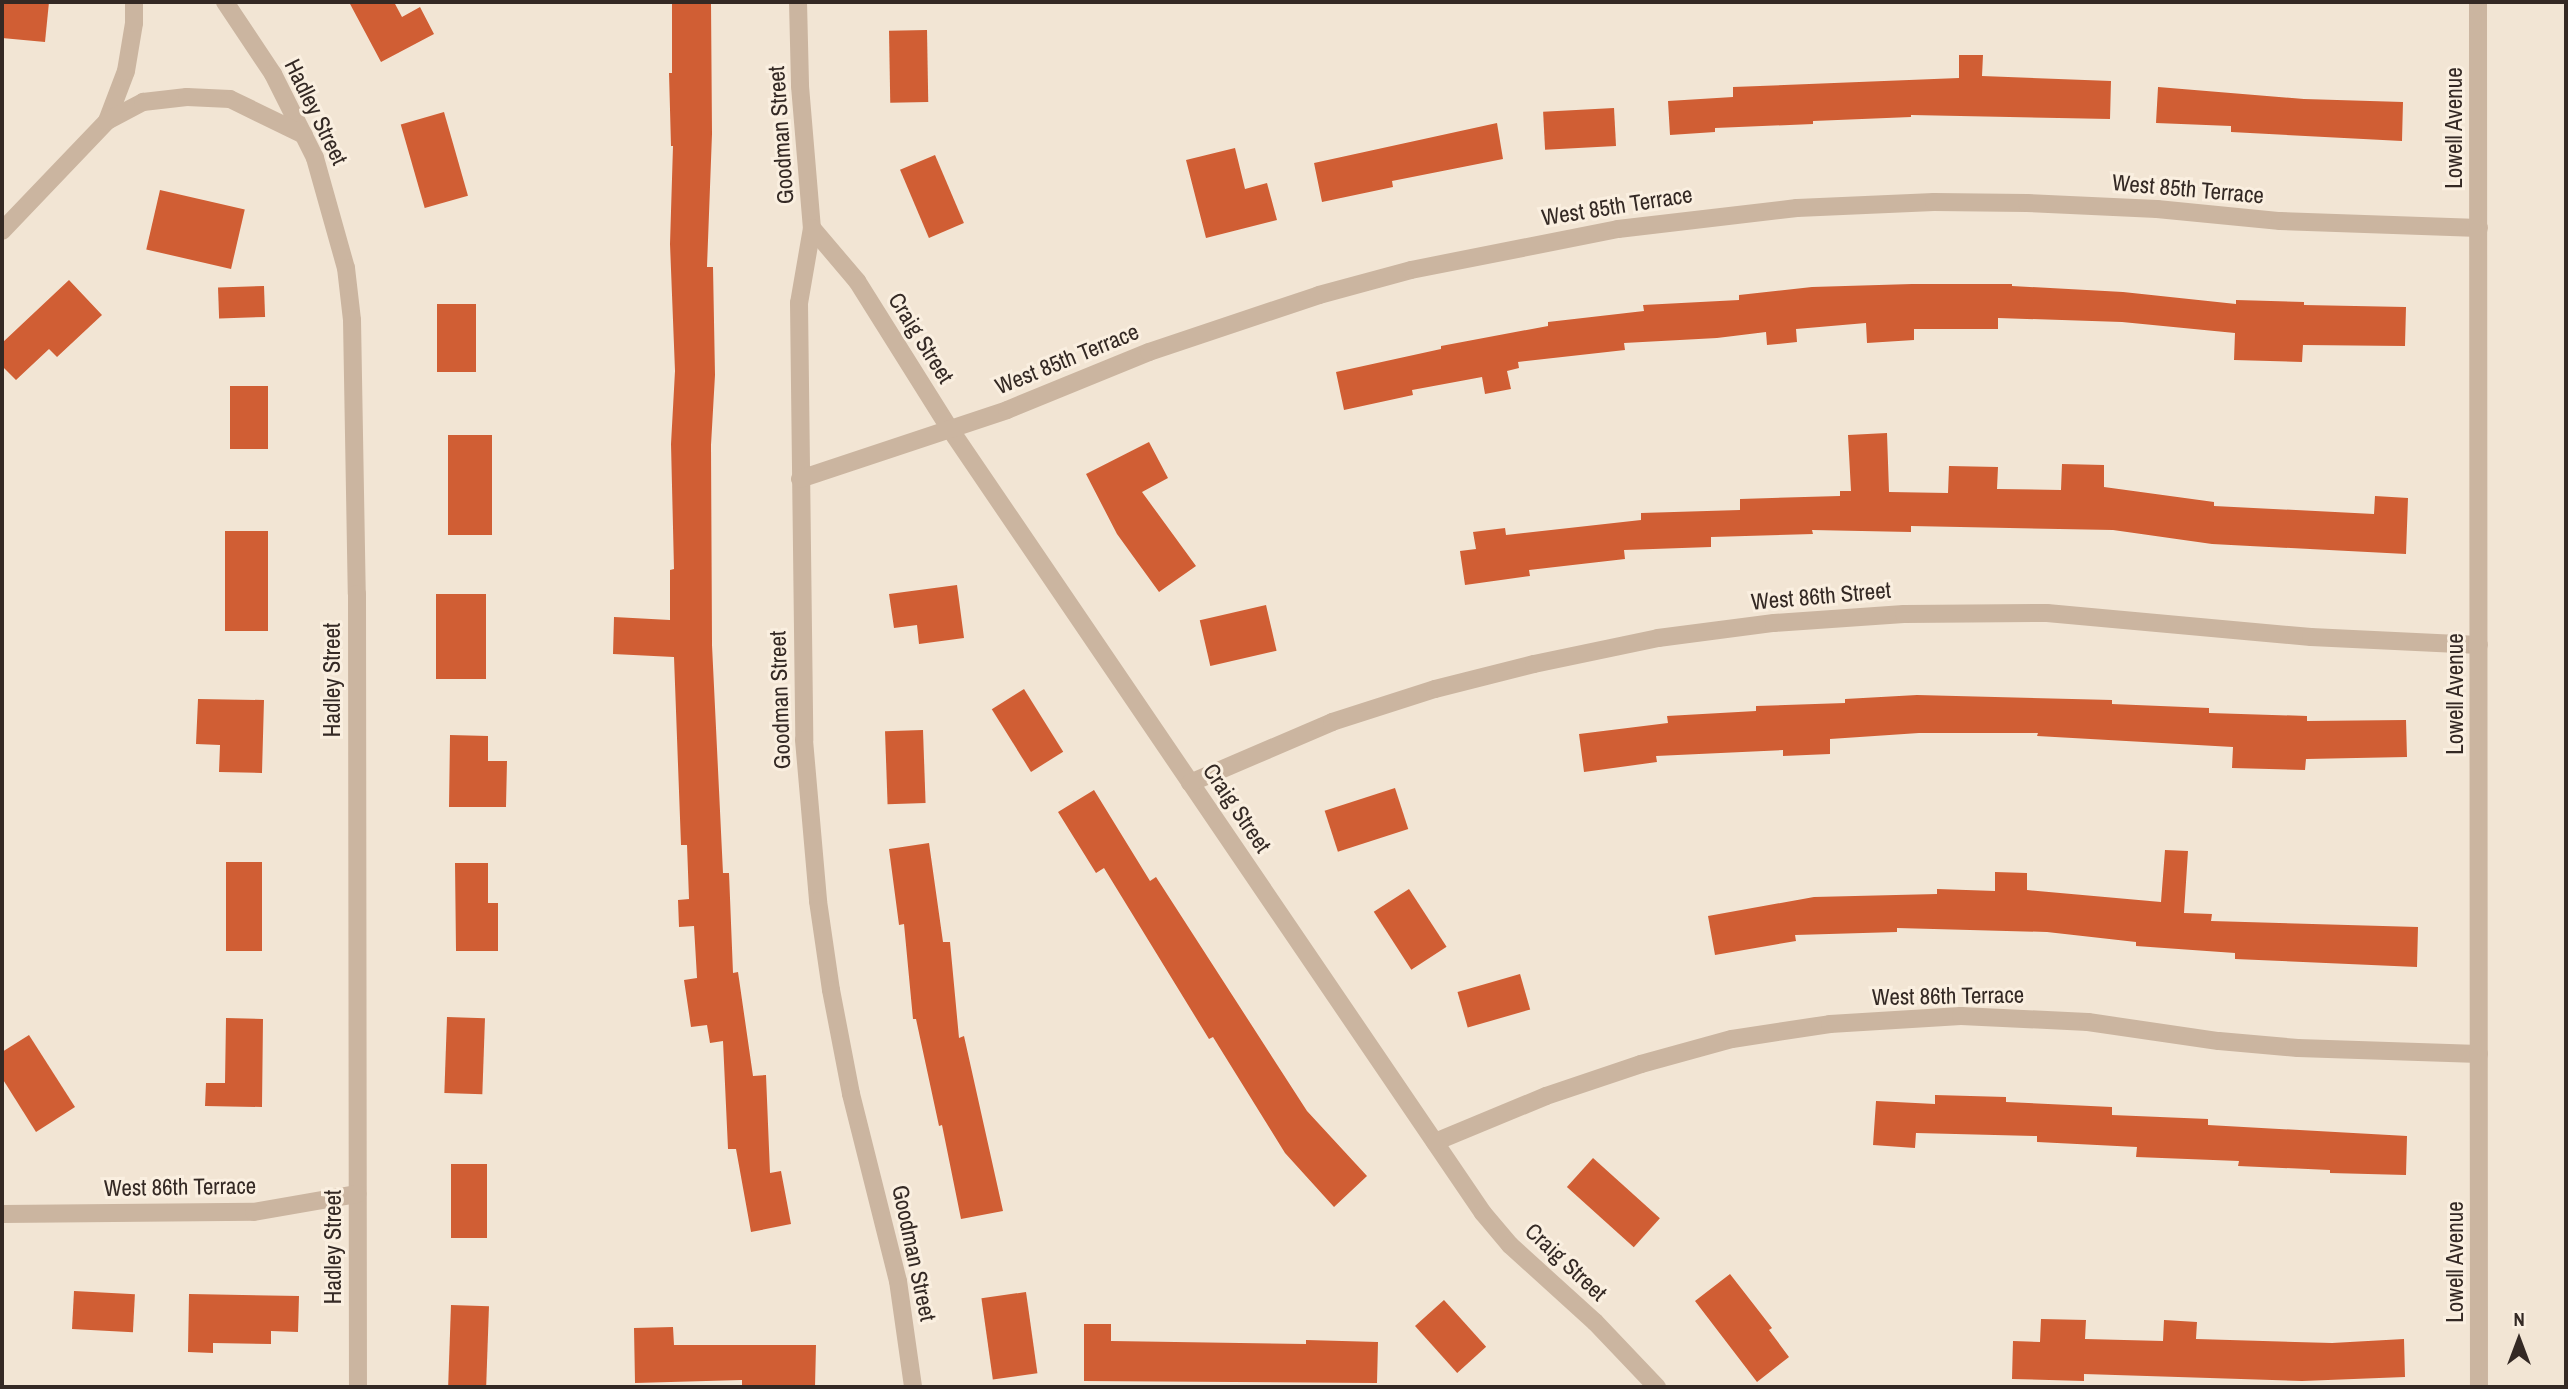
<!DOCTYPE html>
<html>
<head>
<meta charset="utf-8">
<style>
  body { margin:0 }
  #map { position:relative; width:2568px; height:1389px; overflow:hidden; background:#f2e5d4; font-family:"Archivo Narrow",sans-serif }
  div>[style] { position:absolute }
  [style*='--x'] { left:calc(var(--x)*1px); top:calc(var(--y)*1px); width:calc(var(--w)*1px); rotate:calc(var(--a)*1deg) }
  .building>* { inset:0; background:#d05e34; transform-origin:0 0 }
  .minor>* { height:18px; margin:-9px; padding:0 9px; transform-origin:9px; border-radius:9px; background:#cbb5a0 }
  .tertiary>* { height:18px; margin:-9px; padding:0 9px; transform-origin:9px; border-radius:9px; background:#cbb5a0 }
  span { translate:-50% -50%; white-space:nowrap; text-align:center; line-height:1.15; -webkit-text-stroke:6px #faefe0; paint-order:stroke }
  .street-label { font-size:23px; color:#342924 }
  .frame { position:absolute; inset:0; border:4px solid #342924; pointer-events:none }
  .north { position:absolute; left:2484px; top:1305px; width:70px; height:70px; -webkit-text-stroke:5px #faefe0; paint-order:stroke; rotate:0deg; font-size:19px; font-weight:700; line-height:28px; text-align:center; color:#342924 }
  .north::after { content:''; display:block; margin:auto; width:24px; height:32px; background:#342924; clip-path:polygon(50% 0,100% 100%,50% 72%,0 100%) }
</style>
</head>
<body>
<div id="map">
  <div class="building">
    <div style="clip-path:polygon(2px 2px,49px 2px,45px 42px,2px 38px)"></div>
    <div style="clip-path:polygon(349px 2px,394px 2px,402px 17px,420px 7px,434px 34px,381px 62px)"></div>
    <div style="clip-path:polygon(672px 2px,711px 2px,712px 134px,707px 267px,713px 267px,715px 375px,711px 445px,712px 645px,723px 873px,729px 873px,733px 973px,738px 972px,753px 1076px,766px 1075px,770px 1173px,781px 1171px,791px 1224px,751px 1232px,736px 1149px,728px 1149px,723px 1041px,710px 1043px,707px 1025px,691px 1027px,684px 980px,697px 978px,694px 926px,679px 927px,678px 900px,689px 899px,687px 845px,681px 845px,674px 657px,613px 654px,614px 617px,670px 620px,670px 570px,674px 569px,671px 444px,675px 371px,670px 244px,673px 146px,671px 146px,669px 73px,672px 73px)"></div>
    <div style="left:927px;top:30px;width:72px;height:38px;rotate:89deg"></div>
    <div style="clip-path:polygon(1959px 55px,1983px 55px,1982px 76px,2111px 81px,2110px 119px,1911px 115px,1911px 117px,1813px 121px,1813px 124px,1715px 128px,1715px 132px,1670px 135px,1668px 101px,1733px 97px,1733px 87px,1959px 78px)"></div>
    <div style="clip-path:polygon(2158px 87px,2304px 99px,2403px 102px,2402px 141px,2231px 132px,2231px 126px,2156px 123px)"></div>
    <div style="left:1614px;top:108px;width:38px;height:71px;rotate:87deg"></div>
    <div style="left:444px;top:112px;width:87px;height:45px;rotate:74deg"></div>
    <div style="clip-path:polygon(1497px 123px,1503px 159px,1392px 181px,1393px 187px,1322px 202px,1314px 163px)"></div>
    <div style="clip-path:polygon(1235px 148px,1245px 189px,1267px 183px,1277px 220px,1206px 238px,1186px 160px)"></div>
    <div style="left:935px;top:155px;width:74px;height:38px;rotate:67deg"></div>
    <div style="left:160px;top:190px;width:87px;height:61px;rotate:13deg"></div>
    <div style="clip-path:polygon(69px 280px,102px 315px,57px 357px,49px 349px,16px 380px,2px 366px,2px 343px)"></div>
    <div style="clip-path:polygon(1912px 284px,2012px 284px,2012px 286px,2123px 292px,2236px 304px,2236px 300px,2304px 302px,2304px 305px,2406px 307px,2405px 346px,2303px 345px,2302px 362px,2234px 360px,2235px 333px,2122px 322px,1998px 318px,1998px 329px,1914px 329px,1914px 340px,1867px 343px,1866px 323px,1796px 329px,1797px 342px,1767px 345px,1766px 332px,1717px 338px,1624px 343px,1625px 350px,1518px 362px,1519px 368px,1507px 371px,1511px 389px,1485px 394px,1482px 377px,1412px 390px,1413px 395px,1344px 410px,1336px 372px,1441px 349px,1441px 346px,1548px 326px,1548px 322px,1644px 311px,1643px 305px,1739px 300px,1739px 295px,1812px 287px)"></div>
    <div style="left:264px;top:286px;width:31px;height:46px;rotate:88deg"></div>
    <div style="left:476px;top:304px;width:68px;height:39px;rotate:90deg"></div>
    <div style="left:230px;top:386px;width:38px;height:63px"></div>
    <div style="clip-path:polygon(1887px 433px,1889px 492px,1948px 493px,1949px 466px,1998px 467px,1997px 489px,2061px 490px,2062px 464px,2104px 465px,2104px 487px,2214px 502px,2214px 506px,2374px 514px,2375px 496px,2408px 498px,2406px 554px,2212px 544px,2113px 530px,1911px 526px,1911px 532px,1812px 530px,1813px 534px,1711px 537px,1711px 547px,1624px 550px,1625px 559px,1529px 570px,1530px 576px,1465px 585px,1460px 551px,1476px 549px,1473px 532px,1505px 528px,1506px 535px,1641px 520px,1641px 513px,1740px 510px,1740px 499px,1840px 496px,1840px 491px,1851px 491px,1848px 435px)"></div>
    <div style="left:448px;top:435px;width:44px;height:100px"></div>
    <div style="clip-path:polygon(1149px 442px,1168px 478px,1142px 492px,1196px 566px,1159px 592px,1117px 534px,1086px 474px)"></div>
    <div style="left:268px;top:531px;width:100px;height:43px;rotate:90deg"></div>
    <div style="clip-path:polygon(957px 585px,964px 638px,919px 644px,917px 625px,894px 628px,889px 594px)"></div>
    <div style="left:486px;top:594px;width:85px;height:50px;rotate:90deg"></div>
    <div style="left:1266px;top:605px;width:47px;height:68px;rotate:77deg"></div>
    <div style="left:1024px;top:689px;width:74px;height:38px;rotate:58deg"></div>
    <div style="clip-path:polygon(1917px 695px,2112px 700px,2112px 704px,2209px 708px,2209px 713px,2307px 716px,2307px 721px,2406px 720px,2407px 757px,2306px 759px,2305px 770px,2232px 768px,2233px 747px,2037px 736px,2038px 733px,1919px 733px,1830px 739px,1830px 754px,1783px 756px,1783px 750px,1656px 756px,1657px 762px,1584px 772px,1579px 734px,1668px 723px,1667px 716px,1756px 711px,1756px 706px,1845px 703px,1845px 699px)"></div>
    <div style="clip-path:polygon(198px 699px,264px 700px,262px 773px,219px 772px,220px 745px,196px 744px)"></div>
    <div style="left:923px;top:730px;width:73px;height:38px;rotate:88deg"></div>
    <div style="clip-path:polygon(450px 735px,488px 736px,488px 761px,507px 761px,506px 807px,449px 807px)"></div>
    <div style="left:1395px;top:788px;width:43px;height:74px;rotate:72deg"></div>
    <div style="clip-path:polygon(1094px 790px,1150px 881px,1156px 877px,1307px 1111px,1367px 1176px,1334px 1207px,1285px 1153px,1213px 1037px,1209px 1039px,1104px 868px,1096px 873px,1058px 812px)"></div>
    <div style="clip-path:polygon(929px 843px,943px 942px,950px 942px,959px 1038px,964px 1036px,1003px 1211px,961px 1219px,942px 1125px,939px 1126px,916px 1019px,913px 1019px,904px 924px,899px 925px,889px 849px)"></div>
    <div style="clip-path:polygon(2165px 850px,2188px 851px,2184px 913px,2212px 914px,2211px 921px,2418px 927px,2417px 967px,2235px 959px,2235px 953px,2136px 946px,2136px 942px,2047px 932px,1897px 928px,1897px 932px,1795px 935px,1796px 941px,1715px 955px,1708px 916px,1814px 897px,1937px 894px,1937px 889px,1995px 891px,1995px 872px,2027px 873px,2027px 890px,2161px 902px)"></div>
    <div style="left:226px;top:862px;width:36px;height:89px"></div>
    <div style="clip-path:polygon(455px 863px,488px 863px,488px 903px,498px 903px,498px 951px,456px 951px)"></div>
    <div style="left:1409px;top:889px;width:69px;height:42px;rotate:57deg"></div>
    <div style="left:1520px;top:974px;width:37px;height:65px;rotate:74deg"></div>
    <div style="left:447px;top:1017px;width:38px;height:76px;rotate:2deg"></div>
    <div style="clip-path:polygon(226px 1018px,263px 1019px,262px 1107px,205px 1106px,206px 1083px,225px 1083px)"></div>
    <div style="clip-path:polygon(29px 1035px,75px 1107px,36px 1132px,2px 1078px,2px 1052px)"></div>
    <div style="clip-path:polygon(1935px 1095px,2006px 1097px,2006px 1102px,2112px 1107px,2112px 1115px,2208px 1119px,2208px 1125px,2407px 1136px,2406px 1175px,2330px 1173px,2330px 1170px,2238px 1166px,2239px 1161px,2136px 1157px,2137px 1147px,2037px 1142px,2037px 1136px,1916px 1133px,1915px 1148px,1873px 1145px,1876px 1101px,1935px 1104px)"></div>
    <div style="left:1593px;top:1158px;width:90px;height:39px;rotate:42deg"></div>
    <div style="left:451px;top:1164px;width:36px;height:74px"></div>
    <div style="clip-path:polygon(1730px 1274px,1772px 1328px,1769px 1330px,1789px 1357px,1757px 1382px,1695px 1301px)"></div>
    <div style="left:74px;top:1291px;width:61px;height:38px;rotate:3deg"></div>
    <div style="left:1026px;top:1292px;width:82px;height:45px;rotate:82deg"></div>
    <div style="clip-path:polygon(189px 1294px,299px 1296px,298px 1332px,271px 1331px,271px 1344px,213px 1343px,213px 1353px,188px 1352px)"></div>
    <div style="left:1444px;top:1300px;width:63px;height:39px;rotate:48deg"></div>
    <div style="left:451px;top:1305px;width:38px;height:82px;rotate:2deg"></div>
    <div style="clip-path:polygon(2041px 1319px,2086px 1320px,2085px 1339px,2163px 1341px,2164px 1320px,2197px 1322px,2196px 1339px,2332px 1343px,2404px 1339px,2405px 1377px,2302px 1381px,2084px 1374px,2084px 1381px,2012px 1379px,2013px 1341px,2040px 1342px)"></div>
    <div style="clip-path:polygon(1084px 1324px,1111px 1324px,1111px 1341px,1306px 1344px,1306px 1340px,1378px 1342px,1377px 1383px,1084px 1381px)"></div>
    <div style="clip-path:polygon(673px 1327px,674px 1345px,816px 1345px,815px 1387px,742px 1387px,742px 1380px,635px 1383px,634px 1328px)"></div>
  </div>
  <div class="minor">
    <div style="--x:225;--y:2;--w:87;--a:56.3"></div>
    <div style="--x:273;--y:74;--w:94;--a:63.4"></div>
    <div style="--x:315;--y:158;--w:114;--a:74.3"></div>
    <div style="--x:346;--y:268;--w:52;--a:83.4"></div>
    <div style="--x:352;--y:320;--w:274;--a:89"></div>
    <div style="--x:357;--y:594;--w:793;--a:89.93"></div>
    <div style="--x:798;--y:2;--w:84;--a:88.6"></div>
    <div style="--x:800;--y:86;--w:143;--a:85.2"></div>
    <div style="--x:812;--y:228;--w:76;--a:99.8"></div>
    <div style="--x:799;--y:303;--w:437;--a:89.3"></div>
    <div style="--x:804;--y:740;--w:162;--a:85"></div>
    <div style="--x:818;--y:901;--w:90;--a:81.7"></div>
    <div style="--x:831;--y:990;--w:106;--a:79.1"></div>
    <div style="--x:851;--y:1094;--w:193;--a:75.9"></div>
    <div style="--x:898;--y:1281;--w:107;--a:81.9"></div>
    <div style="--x:107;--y:121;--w:53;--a:-69.2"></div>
    <div style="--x:126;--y:71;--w:49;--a:-80.5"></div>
    <div style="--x:134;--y:23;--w:21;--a:-90"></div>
    <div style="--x:812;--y:228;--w:70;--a:49.7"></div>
    <div style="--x:857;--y:281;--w:175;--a:57.9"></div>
    <div style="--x:950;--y:429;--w:948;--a:55.79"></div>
    <div style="--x:1483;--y:1213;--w:42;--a:49.8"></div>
    <div style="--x:1510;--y:1245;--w:115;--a:42.2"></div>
    <div style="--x:1595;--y:1322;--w:90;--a:46.4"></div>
    <div style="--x:2;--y:231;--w:152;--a:-46.3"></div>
    <div style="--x:107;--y:121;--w:41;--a:-27.8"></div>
    <div style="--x:143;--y:102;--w:44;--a:-6.5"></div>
    <div style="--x:187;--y:97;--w:43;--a:2.7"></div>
    <div style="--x:230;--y:99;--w:82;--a:25.9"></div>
    <div style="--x:800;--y:479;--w:218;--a:-18.4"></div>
    <div style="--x:1007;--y:410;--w:153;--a:-22.2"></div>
    <div style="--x:1149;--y:352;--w:179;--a:-18.5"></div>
    <div style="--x:1319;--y:295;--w:95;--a:-15.2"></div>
    <div style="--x:1411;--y:270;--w:211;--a:-11.2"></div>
    <div style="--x:1618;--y:229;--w:180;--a:-6.7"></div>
    <div style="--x:1797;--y:208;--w:137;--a:-2.5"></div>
    <div style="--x:1934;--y:202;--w:93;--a:0.6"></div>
    <div style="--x:2027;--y:203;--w:130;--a:2.6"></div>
    <div style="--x:2157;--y:209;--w:124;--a:5.6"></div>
    <div style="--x:2280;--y:221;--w:199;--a:2"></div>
    <div style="--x:1190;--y:783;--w:155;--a:-23.2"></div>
    <div style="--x:1332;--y:722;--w:108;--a:-17.8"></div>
    <div style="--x:1435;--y:689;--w:102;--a:-14.2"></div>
    <div style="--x:1534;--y:664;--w:127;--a:-11.8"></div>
    <div style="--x:1658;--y:638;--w:117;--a:-7.4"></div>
    <div style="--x:1774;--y:623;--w:130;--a:-4"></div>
    <div style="--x:1904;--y:614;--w:143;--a:-0.4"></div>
    <div style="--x:2047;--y:613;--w:265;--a:5.2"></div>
    <div style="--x:2311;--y:637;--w:168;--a:2.7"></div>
    <div style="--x:1435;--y:1142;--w:120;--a:-22.5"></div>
    <div style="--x:1546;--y:1096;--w:100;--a:-18.6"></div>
    <div style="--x:1641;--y:1064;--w:94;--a:-15.4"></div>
    <div style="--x:1732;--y:1039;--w:99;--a:-8.7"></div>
    <div style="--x:1830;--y:1024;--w:131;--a:-3.5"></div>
    <div style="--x:1961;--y:1016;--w:127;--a:2.7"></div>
    <div style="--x:2088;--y:1022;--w:132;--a:8.3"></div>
    <div style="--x:2219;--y:1041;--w:79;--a:5.1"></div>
    <div style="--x:2298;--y:1048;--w:181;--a:1.9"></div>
    <div style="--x:2;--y:1214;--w:252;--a:-0.5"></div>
    <div style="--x:254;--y:1212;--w:105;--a:-9.9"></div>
  </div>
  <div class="tertiary">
    <div style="--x:2478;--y:2;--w:1385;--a:89.96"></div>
  </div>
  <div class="street-label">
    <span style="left:316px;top:112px;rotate:64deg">Hadley Street</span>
    <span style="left:2454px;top:128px;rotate:-90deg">Lowell Avenue</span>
    <span style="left:781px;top:135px;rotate:-94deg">Goodman Street</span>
    <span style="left:2188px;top:189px;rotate:5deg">West 85th Terrace</span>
    <span style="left:1617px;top:206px;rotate:-9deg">West 85th Terrace</span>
    <span style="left:921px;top:338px;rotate:58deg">Craig Street</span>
    <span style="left:1067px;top:359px;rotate:-22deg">West 85th Terrace</span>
    <span style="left:1821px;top:596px;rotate:-5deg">West 86th Street</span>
    <span style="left:332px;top:680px;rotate:-90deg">Hadley Street</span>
    <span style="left:2455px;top:694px;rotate:-90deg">Lowell Avenue</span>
    <span style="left:780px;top:700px;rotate:-92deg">Goodman Street</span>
    <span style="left:1237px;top:808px;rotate:56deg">Craig Street</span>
    <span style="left:1948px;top:996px;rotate:-1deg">West 86th Terrace</span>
    <span style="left:180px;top:1187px;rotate:-1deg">West 86th Terrace</span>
    <span style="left:333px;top:1247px;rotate:-90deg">Hadley Street</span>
    <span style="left:914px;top:1253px;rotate:78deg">Goodman Street</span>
    <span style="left:1566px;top:1262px;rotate:43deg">Craig Street</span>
    <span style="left:2455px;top:1262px;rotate:-90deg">Lowell Avenue</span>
  </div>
  <div class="frame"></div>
  <div class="north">N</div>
</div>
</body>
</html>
